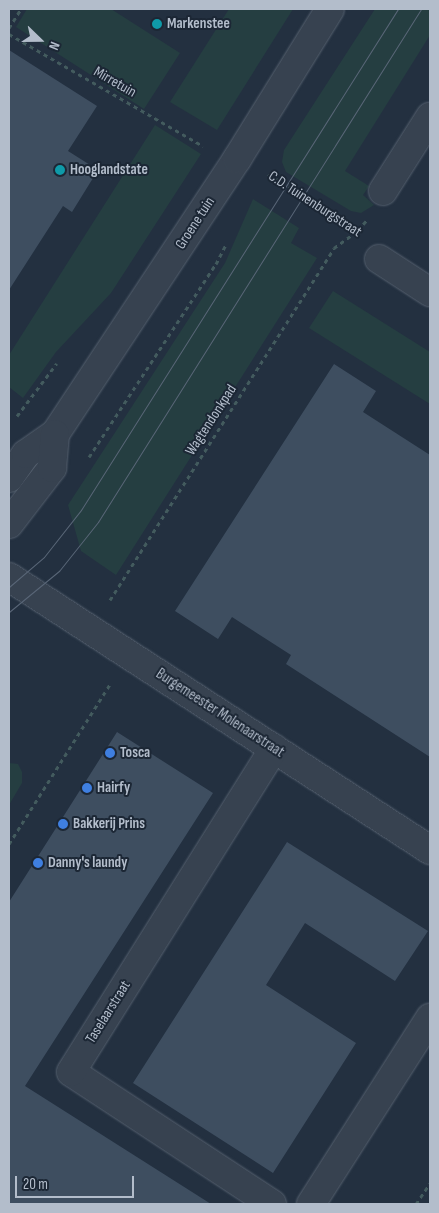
<!DOCTYPE html>
<html>
<head>
<meta charset="utf-8">
<style>
  body { margin:0 }
  #map { position:relative; width:439px; height:1213px; overflow:hidden; background:#233040; font-family:"Sofia Sans Condensed",sans-serif }
  div>[style] { position:absolute }
  [style*='--x'] { left:calc(var(--x)*1px); top:calc(var(--y)*1px); width:calc(var(--w)*1px); rotate:calc(var(--a)*1deg) }
  .green>* { inset:0; background:#253e41 }
  .building>* { inset:0; background:#3e4e60 }
  .path>* { height:3px; margin-top:-1.5px; transform-origin:0; background:repeating-linear-gradient(90deg,#435b5e 0 4px,transparent 0 8px) }
  .roads { filter:drop-shadow(0 0 1px #55606e) drop-shadow(0 0 1px #55606e) }
  .minor>* { height:28px; margin:-14px; padding:0 14px; transform-origin:14px; border-radius:14px; background:#374250 }
  .tram>* { height:1px; margin:-0.5px; padding:0 0.5px; transform-origin:0.5px; border-radius:0.5px; background:#596677 }
  .dots>* { width:14px; height:14px; translate:-50% -50%; box-sizing:border-box; border:2px solid #1c2735; border-radius:50% }
  span { translate:-50% -50%; white-space:nowrap; text-align:center; line-height:1.15; -webkit-text-stroke:4px #1c2735; paint-order:stroke }
  .poi-label { font-size:15px; color:#b3bdcb; font-weight:700 }
  .left { translate:0 -50%; text-align:left }
  .street-label { font-size:15px; color:#b3bdcb }
  .frame { position:absolute; inset:0; border:10px solid #b3bdcb; pointer-events:none }
  .north { position:absolute; left:15px; top:15px; width:50px; height:50px; -webkit-text-stroke:4px #1c2735; paint-order:stroke; rotate:112deg; font-size:14px; font-weight:700; line-height:20px; text-align:center; color:#b3bdcb }
  .north::after { content:''; display:block; margin:auto; width:18px; height:22px; background:#b3bdcb; clip-path:polygon(50% 0,100% 100%,50% 72%,0 100%) }
  .scale { position:absolute; left:15px; top:1176px; width:119px; height:22px; box-sizing:border-box; border:2px solid #b3bdcb; border-top:0; padding-left:6px; font-size:15px; line-height:18px; white-space:nowrap; color:#b3bdcb; -webkit-text-stroke:4px #1c2735; paint-order:stroke }
</style>
</head>
<body>
<div id="map">
  <div class="green">
    <div style="clip-path:polygon(27px 9px,111px 9px,180px 53px,144px 109px,16px 27px)"></div>
    <div style="clip-path:polygon(229px 9px,293px 9px,217px 130px,170px 102px)"></div>
    <div style="clip-path:polygon(375px 9px,430px 9px,430px 35px,345px 171px,369px 186px,363px 195px,374px 205px,361px 213px,351px 211px,286px 172px,282px 162px,284px 150px)"></div>
    <div style="clip-path:polygon(155px 125px,201px 154px,111px 293px,56px 352px,23px 398px,9px 387px,9px 355px)"></div>
    <div style="clip-path:polygon(253px 199px,299px 228px,291px 243px,317px 258px,116px 575px,81px 551px,68px 505px,225px 263px)"></div>
    <div style="clip-path:polygon(333px 291px,430px 352px,430px 404px,309px 328px)"></div>
    <div style="clip-path:polygon(9px 763px,18px 764px,22px 772px,22px 783px,9px 805px)"></div>
  </div>
  <div class="building">
    <div style="clip-path:polygon(9px 50px,97px 106px,68px 151px,98px 170px,72px 212px,63px 206px,9px 290px)"></div>
    <div style="clip-path:polygon(334px 364px,376px 391px,363px 412px,430px 455px,430px 757px,286px 664px,291px 655px,232px 617px,218px 639px,175px 611px)"></div>
    <div style="clip-path:polygon(117px 732px,213px 793px,25px 1086px,211px 1204px,9px 1204px,9px 902px)"></div>
    <div style="clip-path:polygon(287px 842px,428px 931px,395px 981px,305px 923px,266px 985px,356px 1043px,273px 1173px,133px 1083px)"></div>
  </div>
  <div class="path">
    <div style="--x:9;--y:28;--w:22;--a:-58"></div>
    <div style="--x:9;--y:34;--w:224;--a:30"></div>
    <div style="--x:268;--y:174;--w:107;--a:31.6"></div>
    <div style="--x:358;--y:230;--w:13;--a:-48"></div>
    <div style="--x:17;--y:416;--w:66;--a:-53"></div>
    <div style="--x:89;--y:457;--w:231;--a:-56.7"></div>
    <div style="--x:216;--y:264;--w:22;--a:-63"></div>
    <div style="--x:110;--y:600;--w:417;--a:-57.5"></div>
    <div style="--x:334;--y:248;--w:24;--a:-36"></div>
    <div style="--x:9;--y:844;--w:189;--a:-57.7"></div>
    <div style="--x:416;--y:1204;--w:25;--a:-56"></div>
  </div>
  <div class="roads">
    <div class="minor">
      <div style="--x:383;--y:191;--w:88;--a:-57.6"></div>
      <div style="--x:379;--y:259;--w:61;--a:32.9"></div>
      <div style="--x:9;--y:478;--w:29;--a:-55"></div>
      <div style="--x:26;--y:454;--w:35;--a:-35"></div>
      <div style="--x:55;--y:434;--w:330;--a:-56.5"></div>
      <div style="--x:237;--y:159;--w:176;--a:-58.2"></div>
      <div style="--x:9;--y:524;--w:71;--a:-52.5"></div>
      <div style="--x:52;--y:468;--w:34;--a:-85"></div>
      <div style="--x:9;--y:577;--w:502;--a:32.96"></div>
      <div style="--x:272;--y:1204;--w:240;--a:-146.7"></div>
      <div style="--x:71;--y:1072;--w:382;--a:-57.9"></div>
      <div style="--x:311;--y:1204;--w:221;--a:-57.4"></div>
    </div>
  </div>
  <div class="tram">
    <div style="--x:9;--y:587;--w:46;--a:-40.6"></div>
    <div style="--x:44;--y:557;--w:60;--a:-51.8"></div>
    <div style="--x:81;--y:510;--w:593;--a:-57.68"></div>
    <div style="--x:9;--y:612;--w:65;--a:-39.4"></div>
    <div style="--x:59;--y:571;--w:63;--a:-51.5"></div>
    <div style="--x:98;--y:522;--w:606;--a:-57.8"></div>
  </div>
  <div class="dots">
    <div style="left:157px;top:24px;background:#0f9aa8"></div>
    <div style="left:60px;top:170px;background:#0f9aa8"></div>
    <div style="left:110px;top:753px;background:#3f7fe0"></div>
    <div style="left:87px;top:788px;background:#3f7fe0"></div>
    <div style="left:63px;top:824px;background:#3f7fe0"></div>
    <div style="left:38px;top:863px;background:#3f7fe0"></div>
  </div>
  <div class="poi-label">
    <span class="left" style="left:167px;top:24px">Markenstee</span>
    <span class="left" style="left:70px;top:170px">Hooglandstate</span>
    <span class="left" style="left:120px;top:753px">Tosca</span>
    <span class="left" style="left:97px;top:788px">Hairfy</span>
    <span class="left" style="left:73px;top:824px">Bakkerij Prins</span>
    <span class="left" style="left:48px;top:863px">Danny's laundy</span>
  </div>
  <div class="street-label">
    <span style="left:115px;top:82px;rotate:30deg">Mirretuin</span>
    <span style="left:315px;top:204px;rotate:33deg">C.D. Tuinenburgstraat</span>
    <span style="left:195px;top:223px;rotate:-57deg">Groene tuin</span>
    <span style="left:211px;top:420px;rotate:-57deg">Wagtendonkpad</span>
    <span style="left:220px;top:713px;rotate:33deg">Burgemeester Molenaarstraat</span>
    <span style="left:108px;top:1012px;rotate:-58deg">Taselaarstraat</span>
  </div>
  <div class="frame"></div>
  <div class="north">N</div>
  <div class="scale">20 m</div>
</div>
</body>
</html>
